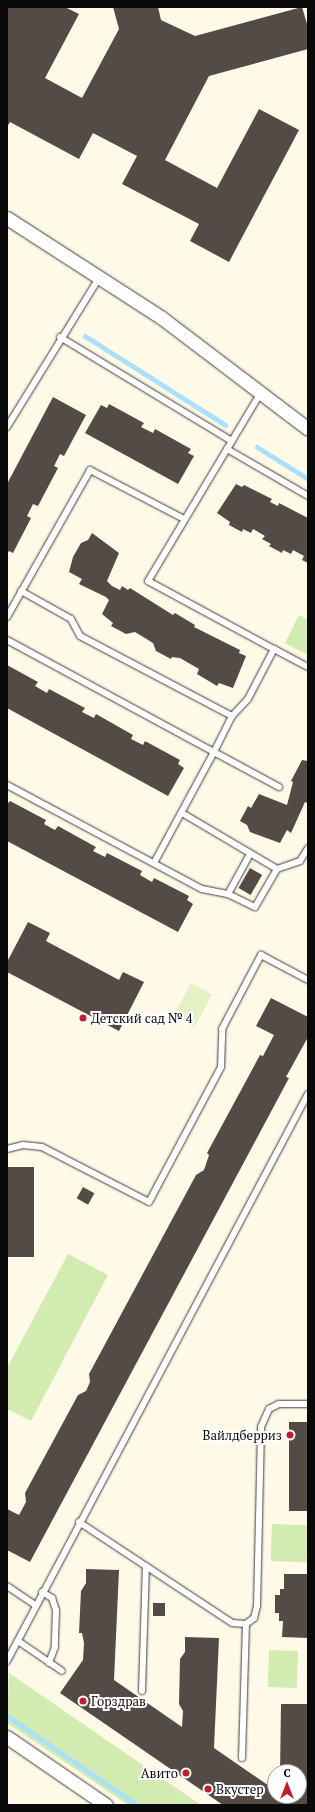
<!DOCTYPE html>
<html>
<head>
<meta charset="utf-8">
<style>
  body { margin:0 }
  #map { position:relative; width:315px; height:1812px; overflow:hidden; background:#fff9e8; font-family:"PT Serif",serif }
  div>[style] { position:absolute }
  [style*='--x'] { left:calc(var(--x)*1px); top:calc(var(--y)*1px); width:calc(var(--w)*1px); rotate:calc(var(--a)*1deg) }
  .green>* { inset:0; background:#d2ebb0; transform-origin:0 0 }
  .pitch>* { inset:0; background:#e4f1c3; transform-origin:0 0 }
  .stream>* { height:5px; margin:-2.5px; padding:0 2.5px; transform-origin:2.5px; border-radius:2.5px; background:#aae0f9 }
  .building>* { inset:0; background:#544b46; transform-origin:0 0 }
  .roads { filter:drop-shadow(0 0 1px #3d3d3d) drop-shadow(0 0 1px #3d3d3d) }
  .service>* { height:6px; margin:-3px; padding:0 3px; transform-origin:3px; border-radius:3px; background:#fff }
  .minor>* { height:13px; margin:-6.5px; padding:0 6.5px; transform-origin:6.5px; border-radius:6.5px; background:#fff }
  .dots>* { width:11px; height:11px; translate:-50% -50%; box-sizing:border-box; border:2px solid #fff; border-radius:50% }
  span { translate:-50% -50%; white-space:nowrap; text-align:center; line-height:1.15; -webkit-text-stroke:4px #fff; paint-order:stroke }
  .poi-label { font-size:13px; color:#0a0a0a }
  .left { translate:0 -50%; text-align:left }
  .right { translate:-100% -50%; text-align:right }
  .frame { position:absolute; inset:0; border:8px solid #0a0a0a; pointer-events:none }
  .north { position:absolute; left:267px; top:1764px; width:40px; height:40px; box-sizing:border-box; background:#fff; border:1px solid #9d9d9d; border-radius:50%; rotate:0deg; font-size:11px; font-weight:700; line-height:16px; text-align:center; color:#0a0a0a }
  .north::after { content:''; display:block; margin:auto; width:14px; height:18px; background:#c01d2e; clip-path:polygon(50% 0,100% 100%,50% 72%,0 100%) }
</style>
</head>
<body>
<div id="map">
  <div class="green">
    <div style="clip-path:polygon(299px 615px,308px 620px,308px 655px,285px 643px)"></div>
    <div style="clip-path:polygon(68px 1254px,108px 1275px,31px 1421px,7px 1409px,7px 1368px)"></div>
    <div style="left:272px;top:1524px;width:36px;height:37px;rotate:2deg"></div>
    <div style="left:269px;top:1650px;width:29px;height:37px;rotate:2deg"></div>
    <div style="clip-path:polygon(9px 1673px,201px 1805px,128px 1805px,7px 1723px)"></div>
  </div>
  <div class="pitch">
    <div style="left:191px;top:983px;width:24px;height:38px;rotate:28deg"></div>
  </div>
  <div class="stream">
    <div style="--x:85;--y:336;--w:166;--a:32.4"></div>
    <div style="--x:257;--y:447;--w:60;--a:32.1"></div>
    <div style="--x:7;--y:1716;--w:158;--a:34.4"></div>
  </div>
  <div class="building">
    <div style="clip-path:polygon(7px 7px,65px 7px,79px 14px,45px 78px,82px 98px,119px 29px,113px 7px,158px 7px,161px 20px,195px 36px,302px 7px,308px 27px,308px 49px,209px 76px,165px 160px,217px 188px,259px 109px,299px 130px,229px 262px,190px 241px,199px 224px,122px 184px,137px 156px,93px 133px,79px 159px,10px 122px,7px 127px)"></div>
    <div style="clip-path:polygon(53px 397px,86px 415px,64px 456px,60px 454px,54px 466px,58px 468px,38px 506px,33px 504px,27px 516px,31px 518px,13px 553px,9px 551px,7px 554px,7px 484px)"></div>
    <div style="clip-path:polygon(109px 404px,144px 423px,141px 427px,153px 433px,155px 429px,191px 449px,188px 453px,194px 456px,178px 484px,85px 433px,101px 405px,107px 408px)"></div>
    <div style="clip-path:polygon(236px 484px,242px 487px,244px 485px,272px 499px,270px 502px,278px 506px,279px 503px,308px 518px,308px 563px,302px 560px,304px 556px,293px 550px,291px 554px,283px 550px,282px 553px,269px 546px,271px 544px,262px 539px,265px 536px,253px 529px,251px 533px,243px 529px,242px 532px,229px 525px,230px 522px,217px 513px)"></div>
    <div style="clip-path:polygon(92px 533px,119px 553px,107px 581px,112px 586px,120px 590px,122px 586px,128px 590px,130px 588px,173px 615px,175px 613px,195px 625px,194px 627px,240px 650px,239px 653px,246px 656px,233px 688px,219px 683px,217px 686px,197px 674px,199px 669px,180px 658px,172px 657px,171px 659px,156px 651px,153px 643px,135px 632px,126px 634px,111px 626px,113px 623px,102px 614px,109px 600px,106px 597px,79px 584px,82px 579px,69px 572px,73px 557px,81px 543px,88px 540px)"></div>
    <div style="clip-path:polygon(7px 665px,38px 682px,35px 686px,47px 693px,49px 689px,85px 708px,82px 712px,94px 718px,96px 714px,133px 735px,131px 739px,143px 745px,145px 741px,180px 760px,178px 764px,184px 768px,168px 796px,7px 708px)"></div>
    <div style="clip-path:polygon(302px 760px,308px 761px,308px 803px,305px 802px,291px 833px,287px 830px,280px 843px,250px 832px,247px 825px,240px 821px,248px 806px,251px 808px,259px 794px,287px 805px,293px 782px,291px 781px)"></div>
    <div style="clip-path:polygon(10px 801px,46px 820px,44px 824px,55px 830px,58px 826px,96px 847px,93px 851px,105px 857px,107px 853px,142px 871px,140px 875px,152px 882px,154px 878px,189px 896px,187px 900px,193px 904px,178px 932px,7px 841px,7px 804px)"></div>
    <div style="left:250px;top:868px;width:14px;height:23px;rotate:30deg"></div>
    <div style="clip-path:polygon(28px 922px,50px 933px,46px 941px,119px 980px,123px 972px,144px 982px,119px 1031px,7px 972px,7px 962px)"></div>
    <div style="clip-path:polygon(271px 998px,308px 1017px,308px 1037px,286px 1077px,289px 1078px,30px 1562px,7px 1550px,7px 1509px,19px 1515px,26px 1502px,25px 1493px,78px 1395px,86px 1391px,90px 1382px,89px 1374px,196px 1175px,204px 1170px,209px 1155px,207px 1153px,260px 1055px,263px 1056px,274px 1035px,256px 1026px)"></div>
    <div style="left:7px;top:1167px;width:27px;height:90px"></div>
    <div style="left:83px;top:1187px;width:13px;height:13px;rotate:29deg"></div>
    <div style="left:289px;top:1422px;width:19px;height:89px"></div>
    <div style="clip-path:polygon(86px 1569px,119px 1570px,114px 1680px,182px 1727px,183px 1711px,179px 1704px,180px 1659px,185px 1652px,185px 1637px,219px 1638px,214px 1748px,275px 1790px,275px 1796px,299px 1796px,299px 1772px,280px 1772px,281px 1704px,308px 1704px,308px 1805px,223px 1805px,60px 1693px,83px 1660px,84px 1643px,82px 1633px,79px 1633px,81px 1591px,86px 1583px)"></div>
    <div style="clip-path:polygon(284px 1574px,308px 1574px,308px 1638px,282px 1637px,283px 1621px,279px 1621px,279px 1613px,275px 1613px,275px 1595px,280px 1595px,280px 1589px,284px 1589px)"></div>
    <div style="left:153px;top:1603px;width:12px;height:13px"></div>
  </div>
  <div class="roads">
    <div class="service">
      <div style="--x:60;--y:337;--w:201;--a:31.2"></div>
      <div style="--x:260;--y:394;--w:218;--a:120.9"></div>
      <div style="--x:148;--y:581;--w:143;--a:28.4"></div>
      <div style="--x:274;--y:649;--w:56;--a:117.5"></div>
      <div style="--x:248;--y:699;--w:23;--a:133"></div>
      <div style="--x:232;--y:716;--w:40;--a:116.6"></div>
      <div style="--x:214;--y:752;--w:74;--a:28.3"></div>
      <div style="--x:7;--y:427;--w:175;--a:-58.3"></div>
      <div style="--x:227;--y:449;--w:94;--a:30.1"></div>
      <div style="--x:21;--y:591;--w:57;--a:29.2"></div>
      <div style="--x:71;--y:619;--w:19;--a:62"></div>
      <div style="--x:80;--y:636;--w:172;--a:27.8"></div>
      <div style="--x:7;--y:617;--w:169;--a:-60.5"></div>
      <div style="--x:90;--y:470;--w:106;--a:27.5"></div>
      <div style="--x:7;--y:640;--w:235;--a:28.4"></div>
      <div style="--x:214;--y:752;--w:124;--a:118.4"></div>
      <div style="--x:274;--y:649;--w:38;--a:28"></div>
      <div style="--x:7;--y:785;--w:221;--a:28.1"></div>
      <div style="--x:202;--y:889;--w:26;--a:11"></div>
      <div style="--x:228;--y:894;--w:46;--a:-61.2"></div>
      <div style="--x:182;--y:813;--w:110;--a:30.5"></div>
      <div style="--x:277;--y:869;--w:24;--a:-19"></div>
      <div style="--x:300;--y:861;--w:15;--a:-58"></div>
      <div style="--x:228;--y:894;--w:30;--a:26"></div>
      <div style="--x:255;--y:907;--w:44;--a:-59.9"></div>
      <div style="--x:7;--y:1149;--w:16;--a:-14"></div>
      <div style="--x:23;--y:1145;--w:19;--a:6"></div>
      <div style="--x:42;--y:1147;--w:120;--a:27.2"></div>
      <div style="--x:149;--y:1202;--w:153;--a:-61.9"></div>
      <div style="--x:221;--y:1067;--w:38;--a:-88"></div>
      <div style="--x:222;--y:1029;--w:84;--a:-62.2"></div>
      <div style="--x:261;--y:955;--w:53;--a:28"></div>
      <div style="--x:79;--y:1522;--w:183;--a:33.4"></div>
      <div style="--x:232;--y:1623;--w:14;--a:4"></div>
      <div style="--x:246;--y:1624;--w:10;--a:-37"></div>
      <div style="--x:254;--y:1618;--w:12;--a:-76"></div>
      <div style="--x:257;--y:1606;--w:179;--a:-88.7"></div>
      <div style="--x:261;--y:1427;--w:20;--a:-66"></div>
      <div style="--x:269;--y:1409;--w:11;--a:-27"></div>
      <div style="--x:279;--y:1404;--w:29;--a:0"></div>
      <div style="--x:7;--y:1586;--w:34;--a:34"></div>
      <div style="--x:42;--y:1592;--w:12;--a:31"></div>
      <div style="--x:52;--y:1598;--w:13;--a:72"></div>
      <div style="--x:56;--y:1610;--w:37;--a:92"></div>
      <div style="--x:55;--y:1647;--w:17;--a:111"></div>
      <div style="--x:18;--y:1641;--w:53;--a:34.3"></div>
      <div style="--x:7;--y:1661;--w:642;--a:-62.04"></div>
      <div style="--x:142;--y:1691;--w:125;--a:-88.2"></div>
      <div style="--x:242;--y:1758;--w:134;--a:-88.3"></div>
    </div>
    <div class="minor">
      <div style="--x:7;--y:218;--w:184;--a:32.8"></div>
      <div style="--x:162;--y:318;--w:183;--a:37.2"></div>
      <div style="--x:7;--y:1737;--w:120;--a:34.5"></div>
    </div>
  </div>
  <div class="dots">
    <div style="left:83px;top:1018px;background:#c01d2e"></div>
    <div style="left:290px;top:1435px;background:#c01d2e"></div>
    <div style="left:83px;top:1701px;background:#c01d2e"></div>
    <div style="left:186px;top:1773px;background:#c01d2e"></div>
    <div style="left:208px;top:1789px;background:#c01d2e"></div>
  </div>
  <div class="poi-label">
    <span class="left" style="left:91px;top:1018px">Детский сад № 4</span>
    <span class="right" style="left:282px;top:1435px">Вайлдберриз</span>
    <span class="left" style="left:91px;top:1701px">Горздрав</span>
    <span class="right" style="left:178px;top:1773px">Авито</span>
    <span class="left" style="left:216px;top:1789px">Вкустер</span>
  </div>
  <div class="frame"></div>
  <div class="north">С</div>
</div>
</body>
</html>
